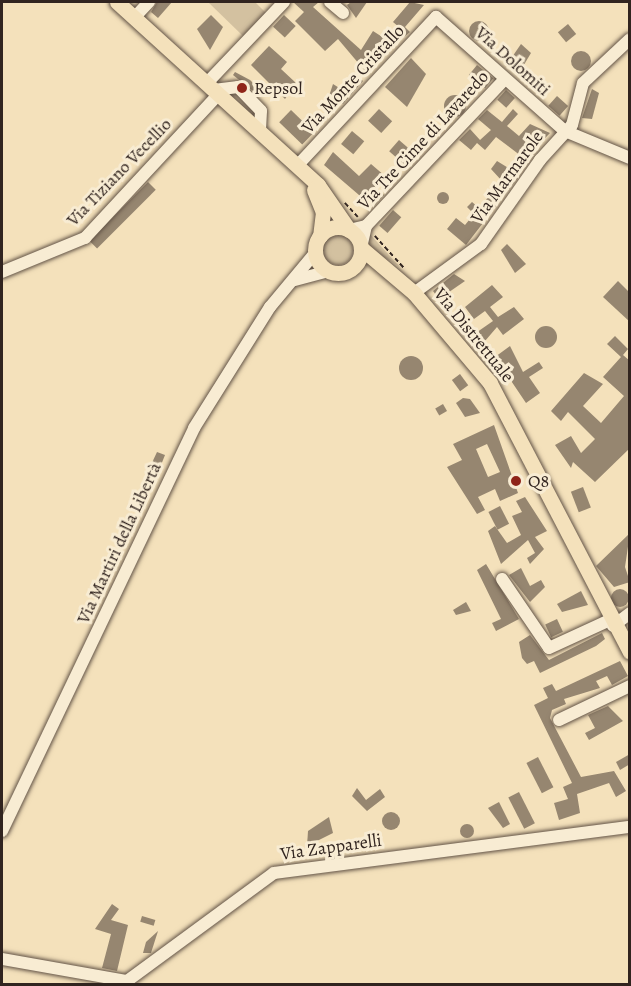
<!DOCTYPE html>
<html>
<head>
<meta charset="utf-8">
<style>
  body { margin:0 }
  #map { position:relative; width:631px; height:986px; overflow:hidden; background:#f4e1bb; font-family:Alegreya,serif }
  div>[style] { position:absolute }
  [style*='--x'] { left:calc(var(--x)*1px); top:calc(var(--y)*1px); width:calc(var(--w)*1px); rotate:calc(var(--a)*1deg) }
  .green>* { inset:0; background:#d3c1a0 }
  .round { border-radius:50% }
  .building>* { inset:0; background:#968670; transform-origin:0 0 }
  .path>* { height:1.5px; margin-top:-0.75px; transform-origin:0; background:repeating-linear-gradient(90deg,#31241f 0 4.5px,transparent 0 7.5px) }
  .roads { filter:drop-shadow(0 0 2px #625346) drop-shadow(0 0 2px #625346) }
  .minor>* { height:12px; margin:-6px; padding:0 6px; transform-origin:6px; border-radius:6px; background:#f8ecd3 }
  .major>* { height:15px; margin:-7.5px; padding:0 7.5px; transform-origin:7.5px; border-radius:7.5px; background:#f4e1bb }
  .major>.ring { margin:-7.5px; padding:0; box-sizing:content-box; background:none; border:15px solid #f4e1bb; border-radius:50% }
  .dots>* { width:16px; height:16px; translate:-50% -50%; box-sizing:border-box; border:3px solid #f8ecd3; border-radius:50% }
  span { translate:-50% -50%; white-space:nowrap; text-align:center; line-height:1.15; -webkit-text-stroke:6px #f8ecd3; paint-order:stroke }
  .street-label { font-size:18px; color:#31241f }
  .poi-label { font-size:18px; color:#31241f }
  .left { translate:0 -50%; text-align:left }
  .frame { position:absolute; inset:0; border:3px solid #31241f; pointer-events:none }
</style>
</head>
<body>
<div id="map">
  <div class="green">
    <div style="clip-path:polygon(208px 2px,255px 2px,266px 13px,243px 36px)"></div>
    <div style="clip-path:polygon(367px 231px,400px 267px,368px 247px)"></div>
    <div class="round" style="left:323px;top:235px;width:30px;height:30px"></div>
  </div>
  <div class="building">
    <div style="clip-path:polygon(157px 2px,172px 2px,158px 18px,151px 12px)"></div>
    <div style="clip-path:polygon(293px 2px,319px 2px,313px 7px,361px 50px,373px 31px,387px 40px,399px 27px,393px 22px,410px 2px,424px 5px,405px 27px,410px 32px,365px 71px,338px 39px,325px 51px,295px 21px,304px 12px)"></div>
    <div style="clip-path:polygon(351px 2px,367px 2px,356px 18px,347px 5px)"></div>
    <div style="clip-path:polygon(211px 15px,223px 27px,210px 50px,197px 29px)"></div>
    <div style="left:284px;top:15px;width:16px;height:16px;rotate:43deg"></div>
    <div class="round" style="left:469px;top:21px;width:20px;height:20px"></div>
    <div style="left:568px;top:24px;width:13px;height:13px;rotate:51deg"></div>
    <div style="clip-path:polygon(521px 44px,531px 53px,519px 73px,508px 63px)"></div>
    <div style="clip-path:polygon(269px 46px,287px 62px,281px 69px,296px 83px,285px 99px,251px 65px)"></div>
    <div class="round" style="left:571px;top:51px;width:20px;height:20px"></div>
    <div style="clip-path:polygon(411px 58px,426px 74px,407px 107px,385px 87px)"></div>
    <div style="left:477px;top:65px;width:21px;height:13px;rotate:39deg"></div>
    <div style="clip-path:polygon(235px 72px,250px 80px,257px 87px,253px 91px,233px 75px)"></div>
    <div style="clip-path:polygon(358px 77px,363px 81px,343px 104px,329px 96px,333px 84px,344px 91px)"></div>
    <div style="clip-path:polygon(592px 89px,599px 93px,592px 119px,582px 118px)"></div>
    <div style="left:506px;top:90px;width:12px;height:13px;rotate:42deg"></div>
    <div class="round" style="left:444px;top:95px;width:22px;height:22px"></div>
    <div style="left:557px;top:96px;width:15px;height:13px;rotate:42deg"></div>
    <div style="left:379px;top:109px;width:18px;height:16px;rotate:43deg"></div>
    <div style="clip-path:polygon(513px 109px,518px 114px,507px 126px,519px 136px,530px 124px,550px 133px,525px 159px,496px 137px,485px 150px,477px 143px,471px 150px,459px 140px,470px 129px,480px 140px,491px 130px,478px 119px,487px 110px,502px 122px)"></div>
    <div style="left:291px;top:110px;width:32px;height:17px;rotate:44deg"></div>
    <div style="left:352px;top:131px;width:16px;height:17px;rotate:40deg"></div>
    <div style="left:399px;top:140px;width:20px;height:15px;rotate:41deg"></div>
    <div style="clip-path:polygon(333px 152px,359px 176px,371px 164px,385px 176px,375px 187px,384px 195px,373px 207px,324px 165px)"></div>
    <div style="clip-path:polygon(497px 161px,520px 175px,466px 245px,447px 229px,456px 218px,465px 225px,474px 214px,467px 207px,472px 202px,479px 208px,502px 181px,491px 169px)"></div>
    <div style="left:148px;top:182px;width:11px;height:83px;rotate:45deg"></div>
    <div class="round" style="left:437px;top:192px;width:12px;height:12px"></div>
    <div style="left:393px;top:210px;width:11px;height:21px;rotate:41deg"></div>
    <div style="clip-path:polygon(507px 244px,526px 264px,515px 273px,501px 250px)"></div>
    <div style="clip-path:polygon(454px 274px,465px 281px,439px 299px,433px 291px)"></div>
    <div style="clip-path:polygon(618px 281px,630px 293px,630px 322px,603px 297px)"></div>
    <div style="clip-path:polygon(492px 285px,503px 297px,490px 307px,498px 317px,514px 307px,524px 319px,503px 335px,497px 327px,479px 348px,470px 337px,493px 321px,485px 311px,474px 319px,465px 307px)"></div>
    <div class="round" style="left:535px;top:326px;width:22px;height:22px"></div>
    <div style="clip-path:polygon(615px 336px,628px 349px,623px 355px,630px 361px,630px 448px,595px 482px,573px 462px,571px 468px,555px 445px,571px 436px,581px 453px,595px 439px,568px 412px,561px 421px,551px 411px,584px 373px,603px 384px,583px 406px,601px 423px,624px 396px,603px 377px,621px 357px,607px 344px)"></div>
    <div style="clip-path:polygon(510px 346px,523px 372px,539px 362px,543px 368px,529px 377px,540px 393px,526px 403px,495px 357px)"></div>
    <div class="round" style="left:399px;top:356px;width:24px;height:24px"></div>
    <div style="left:460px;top:374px;width:14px;height:10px;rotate:54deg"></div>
    <div style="clip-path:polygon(463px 398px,470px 399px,480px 413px,465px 417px,456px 403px)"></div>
    <div style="left:443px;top:404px;width:8px;height:9px;rotate:60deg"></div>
    <div style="clip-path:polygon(evenodd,494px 425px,518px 493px,500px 501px,495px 489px,478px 497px,485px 510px,477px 514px,447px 467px,462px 460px,453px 444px,494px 425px,487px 444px,500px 472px,488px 477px,476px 449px,487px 444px)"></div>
    <div style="clip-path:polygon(157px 452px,165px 455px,159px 470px,150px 467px)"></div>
    <div style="left:583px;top:487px;width:22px;height:13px;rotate:69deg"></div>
    <div style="clip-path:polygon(525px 497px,547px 531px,535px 537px,544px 549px,530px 564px,527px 558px,535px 553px,528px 540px,501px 564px,488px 531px,495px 526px,507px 543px,521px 535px,512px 516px,522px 512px,516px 501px)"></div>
    <div style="left:500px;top:506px;width:20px;height:13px;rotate:63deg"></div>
    <div style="clip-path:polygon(630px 533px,625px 567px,630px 582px,614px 587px,596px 566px)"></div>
    <div style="clip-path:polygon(486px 564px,519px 619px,496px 631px,492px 623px,501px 619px,477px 570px)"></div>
    <div style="clip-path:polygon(521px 568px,530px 586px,541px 580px,545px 587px,530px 602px,509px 575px)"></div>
    <div class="round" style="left:611px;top:589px;width:18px;height:18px"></div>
    <div style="clip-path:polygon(581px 591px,588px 605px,562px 612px,557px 604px)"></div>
    <div style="clip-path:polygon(466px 602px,471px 611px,456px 615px,453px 610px)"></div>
    <div style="left:557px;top:619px;width:14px;height:13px;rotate:65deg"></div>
    <div style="clip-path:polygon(602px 633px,605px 639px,596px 646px,540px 673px,534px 661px,527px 664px,522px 658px,519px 642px,530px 635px,549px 660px)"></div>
    <div style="clip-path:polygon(620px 661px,628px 676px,612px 685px,607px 676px,596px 681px,600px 688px,564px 699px,566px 704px,552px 710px,550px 718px,581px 777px,614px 771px,626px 791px,616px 797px,609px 783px,577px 794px,580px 813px,559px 820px,554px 803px,568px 799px,563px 787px,572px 783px,534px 705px,548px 698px,543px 688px,552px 684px,556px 691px)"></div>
    <div style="clip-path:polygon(608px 706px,623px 721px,589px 740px,585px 733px,595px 728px,588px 715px)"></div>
    <div style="clip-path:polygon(630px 754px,630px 764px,620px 770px,616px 762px)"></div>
    <div style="left:538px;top:757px;width:34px;height:13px;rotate:63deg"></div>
    <div style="clip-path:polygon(357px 788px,366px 800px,380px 789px,385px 797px,367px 811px,352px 796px)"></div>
    <div style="left:519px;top:792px;width:35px;height:12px;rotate:63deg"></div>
    <div style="clip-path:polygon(499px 802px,510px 824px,503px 828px,488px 808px)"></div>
    <div class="round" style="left:382px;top:812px;width:18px;height:18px"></div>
    <div style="clip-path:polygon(329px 817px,333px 833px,307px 846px,308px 831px)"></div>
    <div class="round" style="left:460px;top:824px;width:14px;height:14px"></div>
    <div style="clip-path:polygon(112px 904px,119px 909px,111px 920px,128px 925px,117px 971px,102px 968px,111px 934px,95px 929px)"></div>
    <div style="left:142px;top:916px;width:14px;height:6px;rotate:17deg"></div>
    <div style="clip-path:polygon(158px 931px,151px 953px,143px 953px,146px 942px)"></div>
  </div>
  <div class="path">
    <div style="--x:345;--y:203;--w:19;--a:47"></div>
    <div style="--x:375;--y:236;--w:43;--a:47.8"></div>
  </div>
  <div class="roads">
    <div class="minor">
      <div style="--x:330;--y:2;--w:17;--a:40"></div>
      <div style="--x:134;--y:18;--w:22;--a:-47"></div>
      <div style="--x:207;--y:83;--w:112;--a:-46.5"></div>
      <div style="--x:214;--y:90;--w:24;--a:-7"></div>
      <div style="--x:238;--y:87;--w:33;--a:46"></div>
      <div style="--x:261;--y:111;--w:21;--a:93"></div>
      <div style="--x:297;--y:166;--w:204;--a:-47"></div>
      <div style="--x:436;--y:17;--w:172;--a:41.5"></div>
      <div style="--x:565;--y:131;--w:70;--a:22.6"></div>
      <div style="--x:366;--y:226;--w:202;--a:-46.6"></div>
      <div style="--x:349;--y:230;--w:17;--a:-13"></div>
      <div style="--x:366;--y:226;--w:23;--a:103"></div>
      <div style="--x:2;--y:272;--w:90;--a:-22.3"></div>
      <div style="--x:85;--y:238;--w:197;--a:-47.1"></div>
      <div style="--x:295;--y:280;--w:34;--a:-15"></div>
      <div style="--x:414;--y:293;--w:83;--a:-36.2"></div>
      <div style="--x:481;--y:244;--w:103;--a:-54.9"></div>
      <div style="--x:540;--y:160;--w:47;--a:-47.6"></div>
      <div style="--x:572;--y:125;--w:43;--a:-75.3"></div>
      <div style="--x:583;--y:83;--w:64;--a:-43.1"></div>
      <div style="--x:502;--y:579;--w:83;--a:55.7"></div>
      <div style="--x:549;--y:648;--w:67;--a:-24.7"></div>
      <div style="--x:613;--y:626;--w:21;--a:-37"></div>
      <div style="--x:559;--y:720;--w:79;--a:-25.6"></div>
      <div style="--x:2;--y:831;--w:446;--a:-64.5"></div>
      <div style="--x:194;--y:428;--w:143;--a:-57.9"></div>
      <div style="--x:270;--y:307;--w:70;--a:-50.2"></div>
      <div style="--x:2;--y:959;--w:127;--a:10"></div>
      <div style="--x:127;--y:981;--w:182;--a:-36.3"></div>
      <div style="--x:274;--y:873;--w:359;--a:-7.4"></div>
    </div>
    <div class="major">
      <div style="--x:117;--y:2;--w:272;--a:42.3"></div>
      <div style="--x:318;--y:185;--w:55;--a:55.4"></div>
      <div style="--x:314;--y:190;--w:24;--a:68"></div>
      <div style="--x:323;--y:212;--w:24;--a:97"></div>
      <div class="ring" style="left:315px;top:227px;width:31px;height:31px"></div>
      <div style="--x:361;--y:248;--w:70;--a:40.3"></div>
      <div style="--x:414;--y:293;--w:118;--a:49.8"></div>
      <div style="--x:490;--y:383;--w:303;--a:62.5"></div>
    </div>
  </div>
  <div class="dots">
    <div style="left:242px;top:88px;background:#8f2418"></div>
    <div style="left:516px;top:481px;background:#8f2418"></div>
  </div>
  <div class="street-label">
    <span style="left:513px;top:61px;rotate:42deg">Via Dolomiti</span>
    <span style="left:353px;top:79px;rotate:-47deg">Via Monte Cristallo</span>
    <span style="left:423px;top:140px;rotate:-47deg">Via Tre Cime di Lavaredo</span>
    <span style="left:119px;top:172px;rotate:-46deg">Via Tiziano Vecellio</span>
    <span style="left:507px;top:177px;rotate:-54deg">Via Marmarole</span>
    <span style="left:474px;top:335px;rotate:51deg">Via Distrettuale</span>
    <span style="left:119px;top:543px;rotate:-65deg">Via Martiri della Libertà</span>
    <span style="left:331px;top:847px;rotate:-8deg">Via Zapparelli</span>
  </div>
  <div class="poi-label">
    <span class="left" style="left:254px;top:88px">Repsol</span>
    <span class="left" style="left:528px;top:481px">Q8</span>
  </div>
  <div class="frame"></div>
</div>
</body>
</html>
